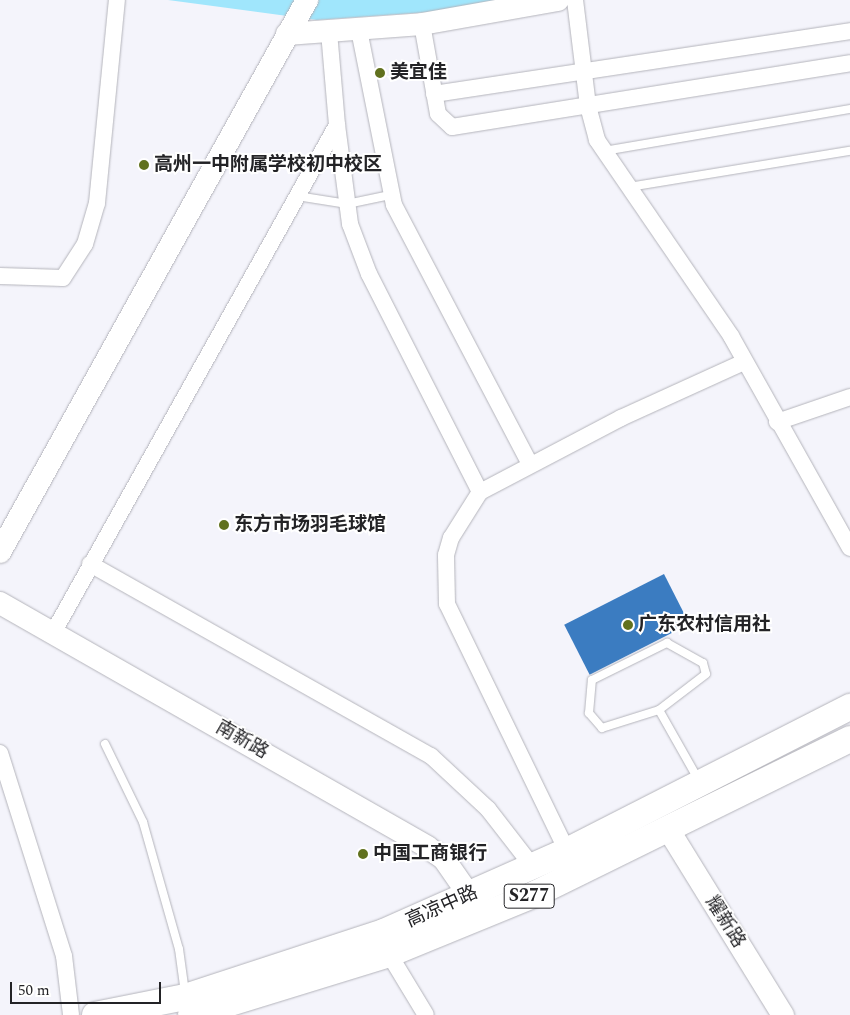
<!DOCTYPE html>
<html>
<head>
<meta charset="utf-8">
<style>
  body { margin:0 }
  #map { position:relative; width:850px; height:1015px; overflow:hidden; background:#f4f4fb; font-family:Spectral,"Noto Sans SC",serif }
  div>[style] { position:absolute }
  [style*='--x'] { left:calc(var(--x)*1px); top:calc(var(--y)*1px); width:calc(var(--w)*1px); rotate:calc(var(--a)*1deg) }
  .water>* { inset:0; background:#a0e6fc }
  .building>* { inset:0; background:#3b7cc1; transform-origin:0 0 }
  .roads { filter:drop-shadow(0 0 1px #b4b4bb) drop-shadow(0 0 1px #b4b4bb) }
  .lane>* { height:8px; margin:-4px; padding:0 4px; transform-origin:4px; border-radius:4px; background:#fff }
  .street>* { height:16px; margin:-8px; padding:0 8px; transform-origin:8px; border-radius:8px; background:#fff }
  .secondary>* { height:22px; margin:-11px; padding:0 11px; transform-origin:11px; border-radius:11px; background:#fff }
  .primary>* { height:26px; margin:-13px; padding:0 13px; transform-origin:13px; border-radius:13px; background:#fff }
  .dots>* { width:14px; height:14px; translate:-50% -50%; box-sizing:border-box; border:2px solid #fff; border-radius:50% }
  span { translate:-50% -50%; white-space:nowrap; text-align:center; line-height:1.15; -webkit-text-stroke:4px #fff; paint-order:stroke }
  .shield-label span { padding:1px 4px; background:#fff; border:1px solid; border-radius:4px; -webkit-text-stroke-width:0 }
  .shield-label { font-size:18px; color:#232326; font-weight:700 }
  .poi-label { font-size:19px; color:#232326; font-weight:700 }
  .left { translate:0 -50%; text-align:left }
  .street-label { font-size:19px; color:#232326 }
  .scale { position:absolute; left:10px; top:982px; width:151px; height:22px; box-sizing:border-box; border:2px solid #232326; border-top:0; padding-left:6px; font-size:15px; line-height:18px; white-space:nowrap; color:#232326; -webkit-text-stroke:4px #fff; paint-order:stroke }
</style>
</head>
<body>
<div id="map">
  <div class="water">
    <div style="clip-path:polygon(168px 0,510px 0,444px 11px,317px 20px)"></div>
  </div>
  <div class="building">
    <div style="left:664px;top:574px;width:56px;height:112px;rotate:63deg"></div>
  </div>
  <div class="roads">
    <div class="lane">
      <div style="--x:604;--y:151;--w:250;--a:-9.7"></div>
      <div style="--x:629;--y:187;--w:224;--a:-9.3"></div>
      <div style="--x:297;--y:196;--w:51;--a:9.1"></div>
      <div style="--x:347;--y:204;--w:44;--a:-11.8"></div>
      <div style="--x:659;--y:710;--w:60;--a:162.5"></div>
      <div style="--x:602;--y:728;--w:20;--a:-131"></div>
      <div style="--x:589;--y:713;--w:33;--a:-85"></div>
      <div style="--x:592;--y:680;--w:84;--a:-26.3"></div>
      <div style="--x:667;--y:643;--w:41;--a:29.1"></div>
      <div style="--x:703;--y:663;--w:11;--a:75"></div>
      <div style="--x:706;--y:674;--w:59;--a:142.5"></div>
      <div style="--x:659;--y:710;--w:79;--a:60.5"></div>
      <div style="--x:105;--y:744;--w:87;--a:64"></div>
      <div style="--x:143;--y:822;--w:132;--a:74.2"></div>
      <div style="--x:179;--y:949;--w:44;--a:82.2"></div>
    </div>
    <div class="street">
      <div style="--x:575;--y:0;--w:107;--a:83"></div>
      <div style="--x:588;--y:106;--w:35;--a:75"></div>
      <div style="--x:597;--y:140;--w:237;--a:55.6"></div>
      <div style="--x:731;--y:336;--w:243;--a:60.7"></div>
      <div style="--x:422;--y:24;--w:91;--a:79.9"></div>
      <div style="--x:438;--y:114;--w:19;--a:43"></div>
      <div style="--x:452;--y:127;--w:403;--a:-9.1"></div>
      <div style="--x:359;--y:30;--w:178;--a:78.7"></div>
      <div style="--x:394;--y:205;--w:293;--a:62.3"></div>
      <div style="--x:434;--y:94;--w:421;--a:-8.6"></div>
      <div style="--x:337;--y:125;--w:100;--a:82.5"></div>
      <div style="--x:350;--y:224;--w:53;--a:69.2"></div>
      <div style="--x:369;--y:274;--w:245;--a:63"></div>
      <div style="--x:0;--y:276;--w:63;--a:1.8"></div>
      <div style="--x:63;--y:278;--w:40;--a:-57.1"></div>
      <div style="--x:85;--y:244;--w:43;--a:-73.7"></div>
      <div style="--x:97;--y:203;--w:204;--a:-84.4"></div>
      <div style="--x:777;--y:422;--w:77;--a:-18.9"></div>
      <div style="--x:90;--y:564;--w:391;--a:29.4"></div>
      <div style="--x:431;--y:756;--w:78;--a:42.9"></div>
      <div style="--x:488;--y:809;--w:73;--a:52.2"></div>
      <div style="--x:53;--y:633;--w:582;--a:-60.79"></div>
      <div style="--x:337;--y:125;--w:93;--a:-94.9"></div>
      <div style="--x:0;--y:753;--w:213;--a:72.5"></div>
      <div style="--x:64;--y:956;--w:59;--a:83.2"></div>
      <div style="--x:567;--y:851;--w:275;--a:-115.9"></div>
      <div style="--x:447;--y:604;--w:49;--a:-91.2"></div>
      <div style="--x:446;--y:555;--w:18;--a:-74"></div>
      <div style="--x:451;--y:538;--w:54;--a:-57.8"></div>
      <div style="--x:480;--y:492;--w:159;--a:-27.7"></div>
      <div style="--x:621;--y:418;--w:135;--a:-24.5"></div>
      <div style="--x:389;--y:954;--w:71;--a:58.8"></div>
    </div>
    <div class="secondary">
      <div style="--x:287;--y:34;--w:135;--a:-4.2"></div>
      <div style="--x:422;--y:24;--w:138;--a:-10"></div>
      <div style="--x:0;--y:552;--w:632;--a:-60.92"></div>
      <div style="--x:0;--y:603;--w:492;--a:29.7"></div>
      <div style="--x:427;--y:847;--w:21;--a:35"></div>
      <div style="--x:444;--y:859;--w:44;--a:55.2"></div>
      <div style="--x:668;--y:829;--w:219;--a:58.3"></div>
    </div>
    <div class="primary">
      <div style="--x:95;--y:1015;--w:92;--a:-11.3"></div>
      <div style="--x:185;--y:997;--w:209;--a:-18.1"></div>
      <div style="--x:384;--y:932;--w:200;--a:-23.9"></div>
      <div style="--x:567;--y:851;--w:318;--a:-27"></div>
      <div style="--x:191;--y:1015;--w:207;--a:-17.1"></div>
      <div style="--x:389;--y:954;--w:158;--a:-22.3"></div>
      <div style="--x:535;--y:894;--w:351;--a:-26.2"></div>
    </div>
  </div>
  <div class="dots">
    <div style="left:380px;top:73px;background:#61711e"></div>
    <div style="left:144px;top:165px;background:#61711e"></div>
    <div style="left:224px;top:525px;background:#61711e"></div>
    <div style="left:628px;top:625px;background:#61711e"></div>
    <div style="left:363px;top:854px;background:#61711e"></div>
  </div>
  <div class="shield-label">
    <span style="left:529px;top:896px">S277</span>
  </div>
  <div class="poi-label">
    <span class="left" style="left:390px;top:73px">美宜佳</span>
    <span class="left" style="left:154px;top:165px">高州一中附属学校初中校区</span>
    <span class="left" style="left:234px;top:525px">东方市场羽毛球馆</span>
    <span class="left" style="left:638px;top:625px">广东农村信用社</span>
    <span class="left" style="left:373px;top:854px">中国工商银行</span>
  </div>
  <div class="street-label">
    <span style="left:242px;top:740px;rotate:30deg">南新路</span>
    <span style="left:442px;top:907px;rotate:-24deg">高凉中路</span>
    <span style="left:725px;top:922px;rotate:58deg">耀新路</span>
  </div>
  <div class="scale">50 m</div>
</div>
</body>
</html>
